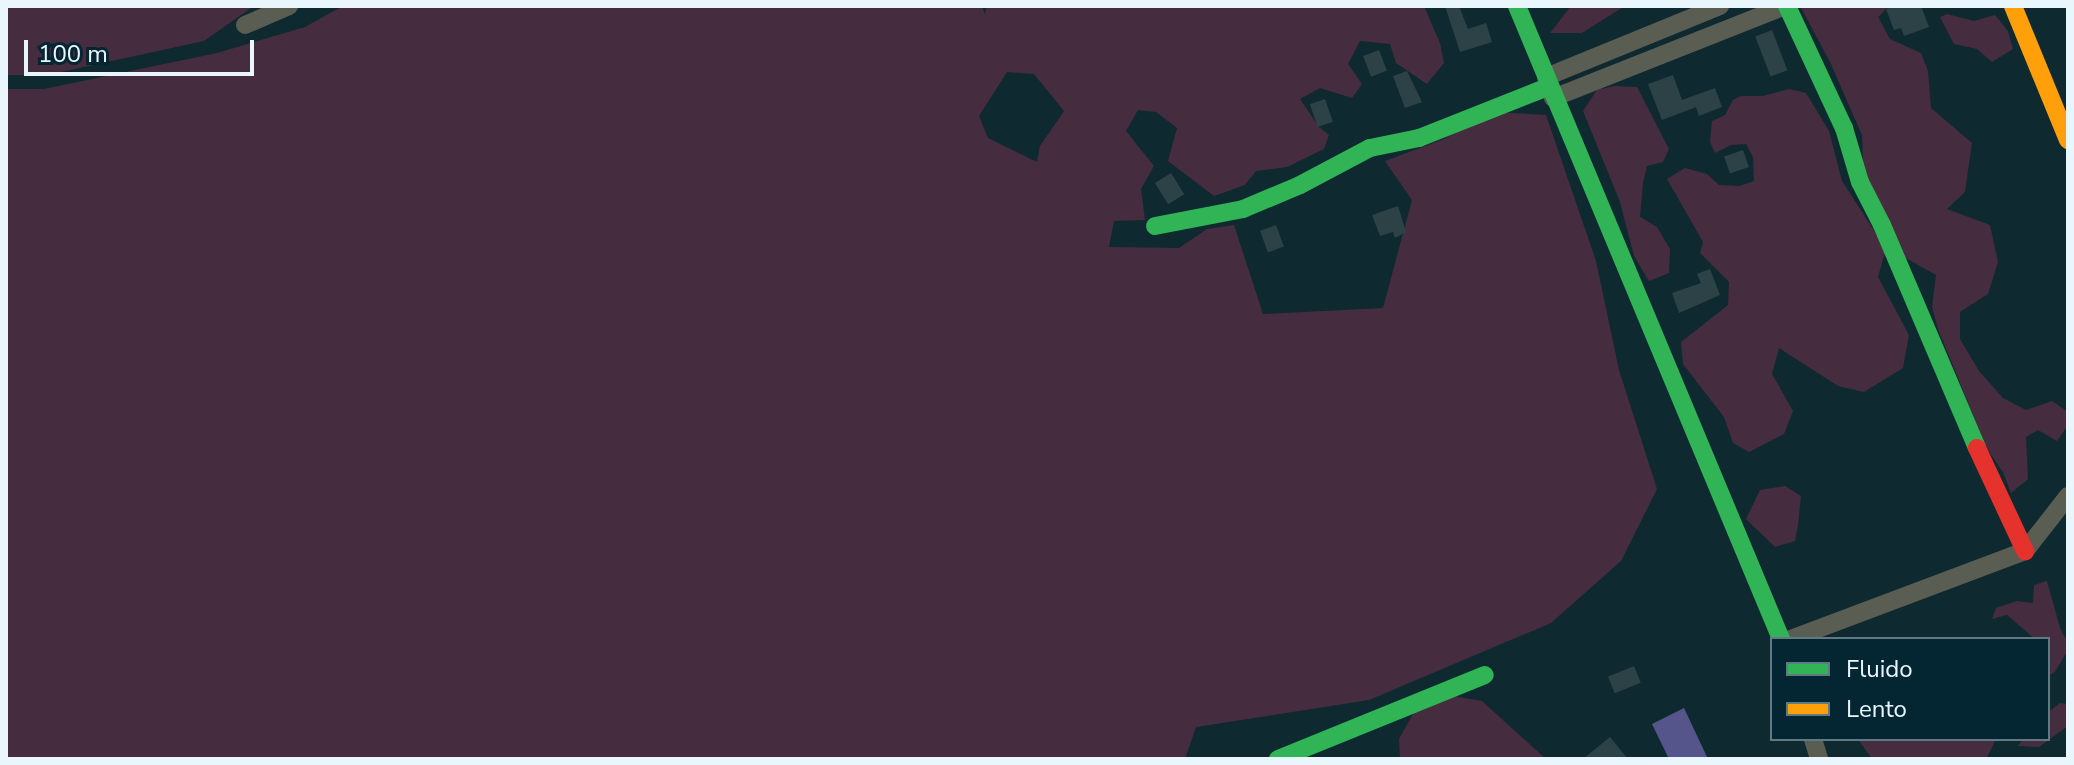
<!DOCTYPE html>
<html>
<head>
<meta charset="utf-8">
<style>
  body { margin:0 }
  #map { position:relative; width:2074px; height:765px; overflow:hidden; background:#0f2931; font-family:"Nunito Sans",sans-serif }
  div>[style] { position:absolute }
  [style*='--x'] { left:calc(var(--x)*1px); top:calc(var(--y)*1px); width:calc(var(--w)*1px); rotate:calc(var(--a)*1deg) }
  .green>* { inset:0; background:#462c3f }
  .water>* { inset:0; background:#55548b }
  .building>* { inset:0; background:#2d4247; transform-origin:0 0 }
  .street>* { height:18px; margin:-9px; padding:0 9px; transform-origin:9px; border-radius:9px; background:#595d52 }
  .fast>* { height:18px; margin:-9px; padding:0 9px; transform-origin:9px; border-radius:9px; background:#30b455 }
  .slow>* { height:18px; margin:-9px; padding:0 9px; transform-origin:9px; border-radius:9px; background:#ff9f0a }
  .jam>* { height:18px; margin:-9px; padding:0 9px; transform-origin:9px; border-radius:9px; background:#e5322d }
  span { translate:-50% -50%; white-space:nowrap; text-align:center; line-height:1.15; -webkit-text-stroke:7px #032632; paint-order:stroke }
  .frame { position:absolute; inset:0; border:8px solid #e9f7fd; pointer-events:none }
  .legend { position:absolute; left:1770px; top:637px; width:280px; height:104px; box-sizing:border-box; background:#032632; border:2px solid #5f7a83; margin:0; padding:10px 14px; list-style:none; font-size:24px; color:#e9f7fd }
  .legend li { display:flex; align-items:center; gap:16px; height:40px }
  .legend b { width:40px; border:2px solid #5f7a83 }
  .scale { position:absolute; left:24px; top:40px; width:230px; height:36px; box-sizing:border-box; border:4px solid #e9f7fd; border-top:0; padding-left:10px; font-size:24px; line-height:28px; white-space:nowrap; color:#e9f7fd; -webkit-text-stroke:6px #032632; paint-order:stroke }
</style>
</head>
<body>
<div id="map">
  <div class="green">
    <div style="clip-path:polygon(6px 6px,254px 6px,204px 41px,47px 75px,6px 75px)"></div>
    <div style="clip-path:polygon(evenodd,343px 6px,982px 6px,985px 14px,987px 6px,1424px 6px,1440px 43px,1444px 63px,1427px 84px,1396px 63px,1390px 44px,1360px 41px,1348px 64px,1362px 84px,1352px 98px,1320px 88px,1300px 99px,1319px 127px,1329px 135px,1324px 149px,1287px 167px,1256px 171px,1245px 185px,1214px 196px,1168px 161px,1177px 128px,1156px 112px,1138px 110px,1126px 131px,1154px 166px,1141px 189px,1145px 220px,1114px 221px,1109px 247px,1179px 248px,1207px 229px,1234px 225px,1263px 314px,1383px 308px,1412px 200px,1385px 161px,1444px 139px,1493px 112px,1546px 115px,1596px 261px,1619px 370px,1657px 489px,1621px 561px,1551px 623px,1369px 700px,1196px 727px,1185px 759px,6px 759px,6px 89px,44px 89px,217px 53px,305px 27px,343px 6px,1007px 72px,1034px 74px,1064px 111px,1040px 146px,1037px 162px,988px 138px,979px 116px,1007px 72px)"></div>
    <div style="clip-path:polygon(1571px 6px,1625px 6px,1582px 33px,1550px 33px)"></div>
    <div style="clip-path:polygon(1800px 6px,1889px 6px,1878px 17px,1890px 39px,1921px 53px,1928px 71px,1931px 108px,1972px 143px,1965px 192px,1947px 209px,1990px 225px,1998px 262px,1988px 294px,1960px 312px,1960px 339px,1979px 371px,2003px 398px,2026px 410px,2052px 401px,2068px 412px,2068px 425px,2057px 441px,2038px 430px,2026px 437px,2028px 479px,2011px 493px,2003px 472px,1987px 449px,1938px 329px,1932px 307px,1936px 275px,1904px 257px,1864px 189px,1862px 135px,1830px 62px)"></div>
    <div style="clip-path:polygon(1947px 14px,1974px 21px,1995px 15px,2008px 31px,2013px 49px,1992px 62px,1977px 49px,1954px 44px,1940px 17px)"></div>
    <div style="clip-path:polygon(1614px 86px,1637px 87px,1669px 149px,1663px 162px,1647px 166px,1643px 183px,1640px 217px,1657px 227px,1670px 249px,1669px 273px,1649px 281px,1634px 256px,1620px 202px,1583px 111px,1597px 90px)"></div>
    <div style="clip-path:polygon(1789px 89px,1806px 93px,1829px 131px,1842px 181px,1886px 249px,1878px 277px,1909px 335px,1903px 368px,1864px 392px,1838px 386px,1779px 348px,1772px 374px,1793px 411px,1784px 434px,1749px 452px,1733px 443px,1724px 417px,1683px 364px,1681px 342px,1728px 305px,1729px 282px,1700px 253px,1703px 242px,1667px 179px,1685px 168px,1707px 174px,1719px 185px,1739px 186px,1754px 181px,1753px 157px,1746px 144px,1731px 145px,1715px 153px,1710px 142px,1712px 121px,1725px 115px,1733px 100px,1741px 96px,1763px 96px)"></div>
    <div style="clip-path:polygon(1785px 486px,1801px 496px,1798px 525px,1795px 541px,1775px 547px,1746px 519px,1760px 490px)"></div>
    <div style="clip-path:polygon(2047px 581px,2060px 628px,2068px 643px,2068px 650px,2055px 672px,2048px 676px,2048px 639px,2035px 639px,2007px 615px,1992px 619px,1996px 608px,2017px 601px,2033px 603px,2034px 585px)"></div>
    <div style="clip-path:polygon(1435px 693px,1482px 701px,1546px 759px,1400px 759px,1399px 739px,1414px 712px)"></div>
    <div style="clip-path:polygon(2060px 703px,2068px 704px,2068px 726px,2039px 747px,2018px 746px,2023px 739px,2048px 739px,2048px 712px)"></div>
    <div style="clip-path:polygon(1858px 739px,1996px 739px,1986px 759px,1872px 759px)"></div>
  </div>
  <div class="water">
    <div style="clip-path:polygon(1684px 708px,1708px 759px,1669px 759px,1652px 724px)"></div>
  </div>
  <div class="building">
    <div style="clip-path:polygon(1445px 6px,1459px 6px,1468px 29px,1486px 23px,1492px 42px,1460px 52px)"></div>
    <div style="clip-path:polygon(1894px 6px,1921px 6px,1929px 27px,1904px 36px,1901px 28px,1894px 30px,1886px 9px)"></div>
    <div style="left:1772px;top:30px;width:43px;height:18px;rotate:69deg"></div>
    <div style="left:1379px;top:50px;width:22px;height:17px;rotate:69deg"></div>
    <div style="clip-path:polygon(1407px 71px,1422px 102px,1405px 108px,1393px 76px)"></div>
    <div style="clip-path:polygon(1673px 75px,1682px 100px,1715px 88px,1722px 107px,1699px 116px,1696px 107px,1662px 120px,1648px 84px)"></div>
    <div style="left:1325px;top:99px;width:24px;height:16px;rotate:71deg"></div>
    <div style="left:1743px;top:150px;width:18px;height:20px;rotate:71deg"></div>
    <div style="left:1171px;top:173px;width:25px;height:19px;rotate:58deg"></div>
    <div style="clip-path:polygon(1398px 206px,1406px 232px,1395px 238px,1393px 232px,1380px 236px,1372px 215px)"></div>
    <div style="left:1276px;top:225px;width:23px;height:17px;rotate:70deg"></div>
    <div style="clip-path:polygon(1710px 269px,1720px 295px,1679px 313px,1672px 293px,1701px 283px,1697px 274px)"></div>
    <div style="left:1634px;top:666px;width:18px;height:28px;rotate:68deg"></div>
    <div style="clip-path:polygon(1610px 737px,1628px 759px,1583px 759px)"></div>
  </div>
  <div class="street">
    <div style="--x:245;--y:25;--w:48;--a:-23.4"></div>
    <div style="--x:1546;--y:77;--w:188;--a:-22.2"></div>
    <div style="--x:1553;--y:98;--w:250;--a:-21.6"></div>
    <div style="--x:1791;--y:639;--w:250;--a:-20.6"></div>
    <div style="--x:2025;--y:551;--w:70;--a:-52"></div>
    <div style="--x:1813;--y:739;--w:21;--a:73"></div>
  </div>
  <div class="fast">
    <div style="--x:1517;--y:6;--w:686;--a:67.36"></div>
    <div style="--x:1787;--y:6;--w:135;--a:65"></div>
    <div style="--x:1844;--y:128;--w:56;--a:73.5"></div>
    <div style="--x:1860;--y:182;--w:48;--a:62.9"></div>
    <div style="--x:1882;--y:225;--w:242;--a:66.9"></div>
    <div style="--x:1155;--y:226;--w:90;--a:-10.9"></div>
    <div style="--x:1243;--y:209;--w:62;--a:-22.8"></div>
    <div style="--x:1300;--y:185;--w:79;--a:-27.9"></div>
    <div style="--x:1370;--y:148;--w:50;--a:-11.5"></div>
    <div style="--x:1419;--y:138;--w:139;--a:-21.6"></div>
    <div style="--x:1278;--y:759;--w:223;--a:-22.1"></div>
  </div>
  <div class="slow">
    <div style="--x:2013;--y:6;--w:145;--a:67.7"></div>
  </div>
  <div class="jam">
    <div style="--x:1977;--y:448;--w:114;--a:65"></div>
  </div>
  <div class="frame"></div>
  <ul class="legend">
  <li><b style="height:10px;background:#30b455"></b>Fluido</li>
  <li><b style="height:10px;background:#ff9f0a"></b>Lento</li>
  </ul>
  <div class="scale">100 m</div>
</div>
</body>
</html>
